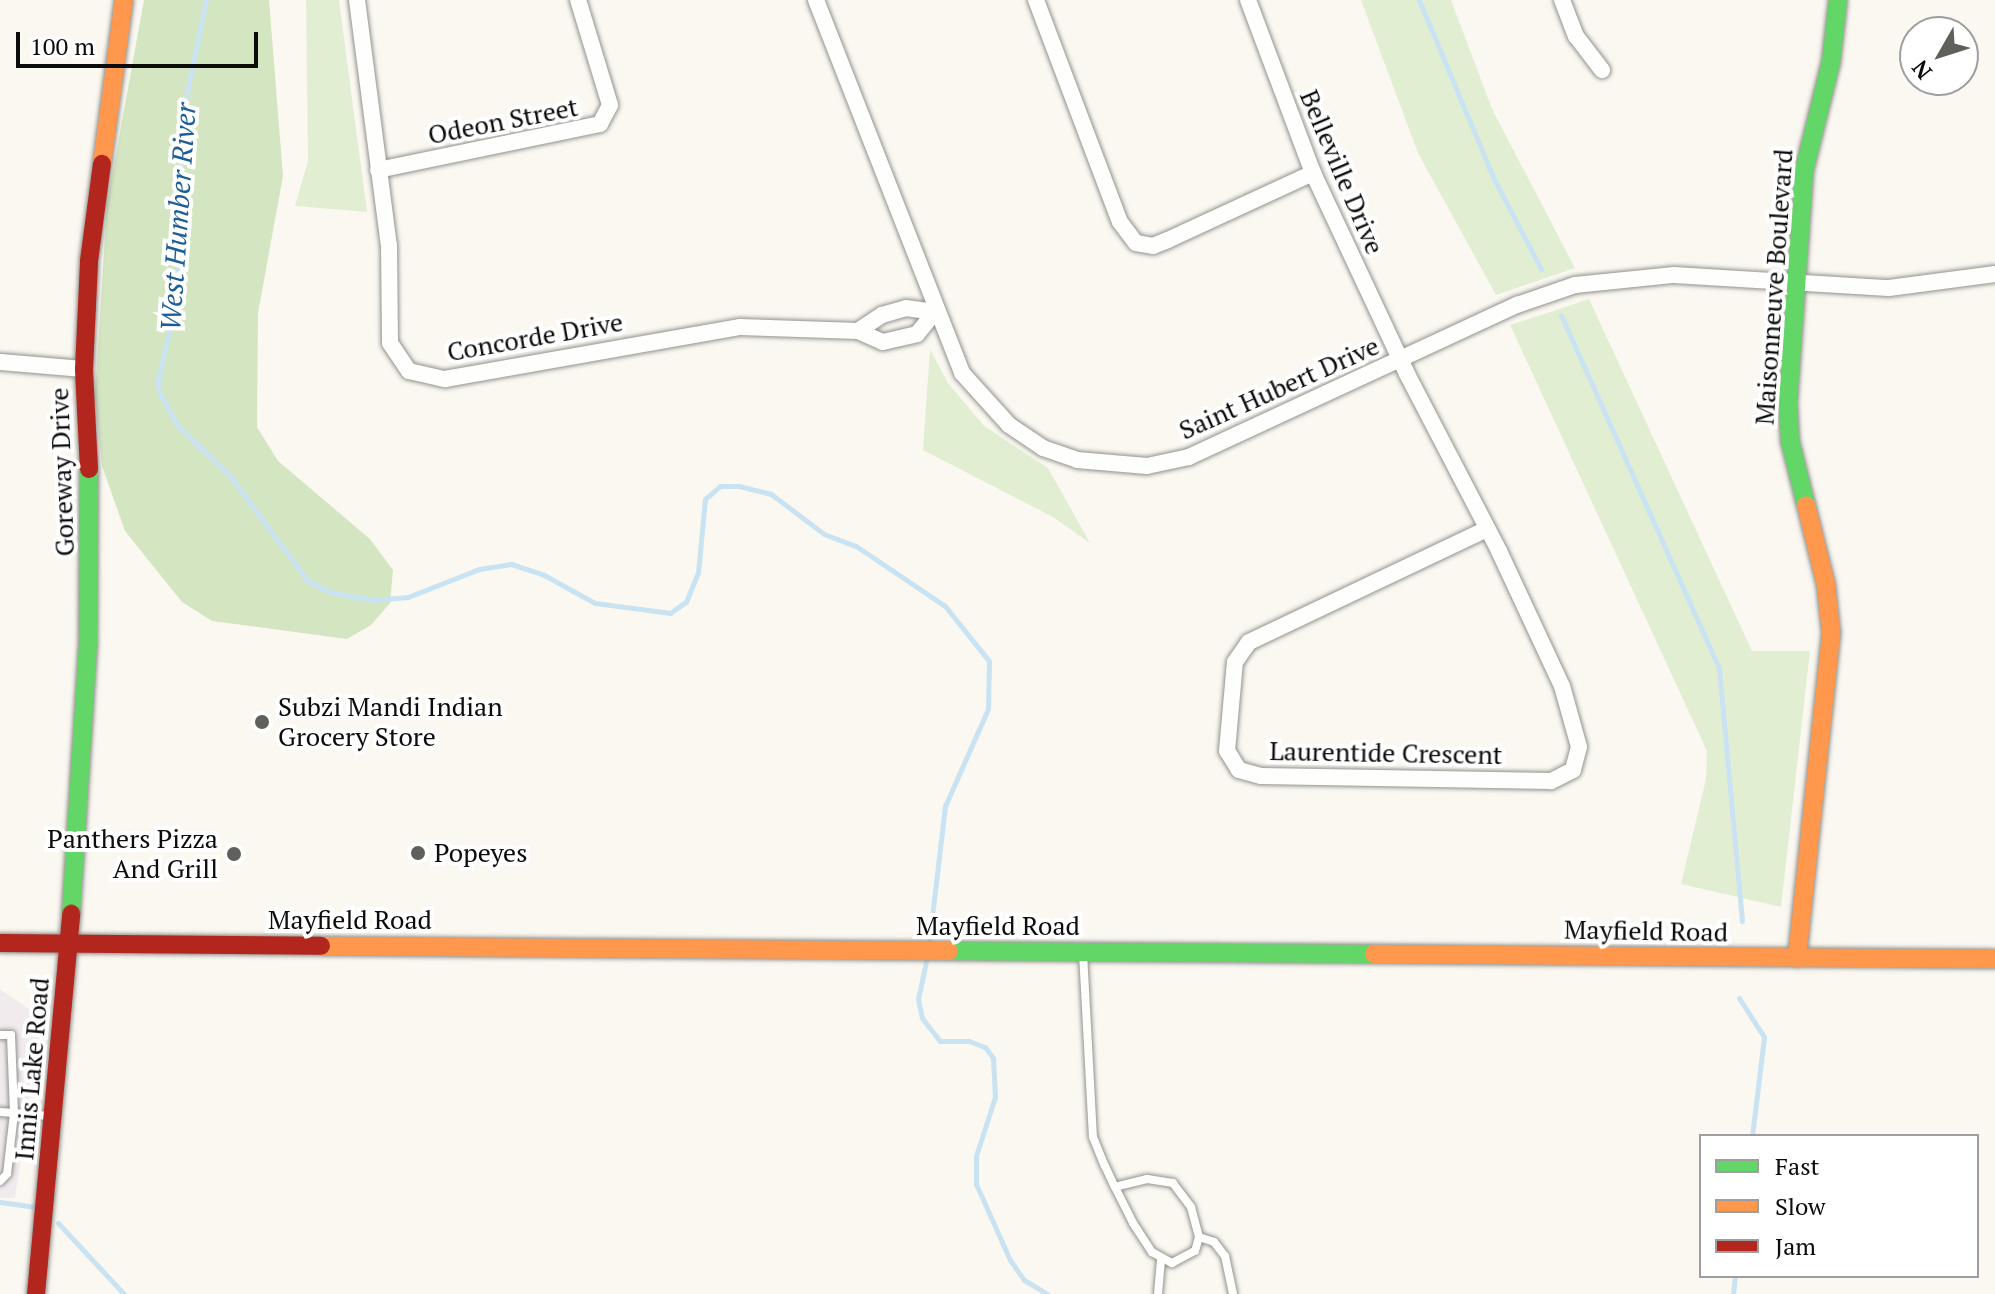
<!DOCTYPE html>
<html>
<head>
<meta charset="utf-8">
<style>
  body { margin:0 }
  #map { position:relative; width:1995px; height:1294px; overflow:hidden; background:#faf8f1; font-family:"PT Serif",serif }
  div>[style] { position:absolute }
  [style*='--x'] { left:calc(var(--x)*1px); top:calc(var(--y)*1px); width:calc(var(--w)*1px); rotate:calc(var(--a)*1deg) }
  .industrial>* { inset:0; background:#f1ebee }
  .green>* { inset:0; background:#e2eed2 }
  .forest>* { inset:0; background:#d3e5c1 }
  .stream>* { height:5px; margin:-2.5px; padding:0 2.5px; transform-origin:2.5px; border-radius:2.5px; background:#cae3f2 }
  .roads { filter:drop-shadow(0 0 2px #93928f) drop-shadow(0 0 2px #93928f) }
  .lane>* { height:8px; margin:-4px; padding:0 4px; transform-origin:4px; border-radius:4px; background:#fefefd }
  .street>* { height:16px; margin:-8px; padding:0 8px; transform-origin:8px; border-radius:8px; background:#fefefd }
  .fast>* { height:18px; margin:-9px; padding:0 9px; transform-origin:9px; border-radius:9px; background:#63d668 }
  .slow>* { height:18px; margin:-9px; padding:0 9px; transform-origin:9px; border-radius:9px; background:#ff974d }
  .jam>* { height:18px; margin:-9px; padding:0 9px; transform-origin:9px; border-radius:9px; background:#b3261e }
  .dots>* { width:22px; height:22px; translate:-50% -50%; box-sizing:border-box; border:4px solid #fff; border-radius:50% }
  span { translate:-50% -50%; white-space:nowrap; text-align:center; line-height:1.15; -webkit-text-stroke:8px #fff; paint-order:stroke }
  .street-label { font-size:26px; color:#0c0c0c }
  .poi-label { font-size:26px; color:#0c0c0c }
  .left { translate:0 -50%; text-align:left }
  .right { translate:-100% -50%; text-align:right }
  .water-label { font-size:28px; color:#1d5e97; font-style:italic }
  .legend { position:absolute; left:1699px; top:1134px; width:280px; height:144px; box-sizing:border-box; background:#fff; border:2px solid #9e9e9e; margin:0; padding:10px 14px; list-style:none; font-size:24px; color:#0c0c0c }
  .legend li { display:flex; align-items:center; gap:16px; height:40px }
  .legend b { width:40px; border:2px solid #9e9e9e }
  .north { position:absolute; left:1899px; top:16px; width:80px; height:80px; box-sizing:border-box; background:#fff; border:2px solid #9e9e9e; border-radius:50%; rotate:231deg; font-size:22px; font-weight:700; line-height:32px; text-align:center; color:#0c0c0c }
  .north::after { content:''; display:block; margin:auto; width:28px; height:36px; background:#5f5f5c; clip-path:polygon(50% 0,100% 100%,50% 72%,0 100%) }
  .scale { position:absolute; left:16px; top:32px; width:242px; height:36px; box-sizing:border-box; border:4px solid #0c0c0c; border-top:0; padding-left:10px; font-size:24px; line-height:28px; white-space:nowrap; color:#0c0c0c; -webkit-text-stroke:6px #fff; paint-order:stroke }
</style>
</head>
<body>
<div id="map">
  <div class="industrial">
    <div style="clip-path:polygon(0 989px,29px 1009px,40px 1032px,15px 1198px,0 1198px)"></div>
  </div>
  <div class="green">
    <div style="clip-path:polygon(306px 0,339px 0,367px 212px,295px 206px,308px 161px)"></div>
    <div style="clip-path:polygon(1361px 0,1451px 0,1492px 109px,1575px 268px,1496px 295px,1418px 153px)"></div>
    <div style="clip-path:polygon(1589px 299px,1752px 651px,1810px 651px,1781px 907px,1681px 884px,1706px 779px,1707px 751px,1510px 325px)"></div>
    <div style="clip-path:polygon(930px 349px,948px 383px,984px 426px,1048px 468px,1090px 543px,1053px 517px,923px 450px)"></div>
  </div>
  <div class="forest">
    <div style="clip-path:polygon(144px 0,269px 0,283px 176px,258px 313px,257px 427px,278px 461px,370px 539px,393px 570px,390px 603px,371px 625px,347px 639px,212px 621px,182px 602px,125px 531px,102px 466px,95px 396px,107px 204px)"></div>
  </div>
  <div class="stream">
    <div style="--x:206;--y:0;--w:125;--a:101.6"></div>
    <div style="--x:181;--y:122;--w:172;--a:91"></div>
    <div style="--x:178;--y:294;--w:87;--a:103.2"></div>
    <div style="--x:158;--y:379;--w:13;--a:86"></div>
    <div style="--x:159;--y:392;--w:38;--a:61"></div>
    <div style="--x:177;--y:425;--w:74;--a:43.9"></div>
    <div style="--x:230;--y:476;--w:131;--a:53.4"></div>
    <div style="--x:308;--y:581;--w:25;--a:27"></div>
    <div style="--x:330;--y:592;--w:44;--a:10.5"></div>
    <div style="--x:373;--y:600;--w:35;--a:-5"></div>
    <div style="--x:408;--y:597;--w:76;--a:-21.5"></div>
    <div style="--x:479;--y:569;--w:32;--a:-9"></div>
    <div style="--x:511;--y:564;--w:35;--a:18"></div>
    <div style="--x:544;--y:575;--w:58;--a:28.8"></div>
    <div style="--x:595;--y:603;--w:76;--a:7.6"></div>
    <div style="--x:670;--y:613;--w:19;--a:-35"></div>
    <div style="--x:686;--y:602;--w:31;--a:-68"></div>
    <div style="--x:698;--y:573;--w:74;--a:-84.6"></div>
    <div style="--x:705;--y:499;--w:20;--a:-41"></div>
    <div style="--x:720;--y:486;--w:19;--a:0"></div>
    <div style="--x:739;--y:486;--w:33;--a:14"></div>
    <div style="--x:771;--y:494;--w:66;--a:37"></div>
    <div style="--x:824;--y:534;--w:34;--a:21"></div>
    <div style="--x:856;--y:546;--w:107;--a:34"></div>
    <div style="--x:945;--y:606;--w:70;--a:51.3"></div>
    <div style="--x:989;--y:661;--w:48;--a:91.2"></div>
    <div style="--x:988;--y:709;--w:106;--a:113.9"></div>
    <div style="--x:945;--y:806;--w:138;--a:96.7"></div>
    <div style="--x:1419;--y:0;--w:194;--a:67.3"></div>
    <div style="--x:1494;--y:179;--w:102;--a:62.4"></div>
    <div style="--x:1561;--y:315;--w:387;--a:65.9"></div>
    <div style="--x:1719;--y:668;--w:254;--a:84.8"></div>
    <div style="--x:927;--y:957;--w:43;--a:102.1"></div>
    <div style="--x:918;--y:999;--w:19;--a:78"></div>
    <div style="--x:922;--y:1018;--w:29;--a:52"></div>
    <div style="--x:940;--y:1041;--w:29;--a:0"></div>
    <div style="--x:969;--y:1041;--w:17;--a:21"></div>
    <div style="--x:985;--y:1047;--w:14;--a:54"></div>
    <div style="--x:993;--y:1058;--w:39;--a:87"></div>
    <div style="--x:995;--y:1097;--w:62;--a:107.9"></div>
    <div style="--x:976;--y:1156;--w:28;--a:90"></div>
    <div style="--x:976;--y:1184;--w:83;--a:65.9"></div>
    <div style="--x:1010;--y:1260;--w:24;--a:55"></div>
    <div style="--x:1024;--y:1280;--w:27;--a:31"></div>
    <div style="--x:1739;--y:998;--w:46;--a:57.3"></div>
    <div style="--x:1764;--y:1037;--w:100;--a:96.9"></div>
    <div style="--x:0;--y:1202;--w:36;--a:8"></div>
    <div style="--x:58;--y:1223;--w:97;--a:47.1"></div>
    <div style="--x:1733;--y:1294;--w:18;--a:-84"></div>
  </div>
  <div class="roads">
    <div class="lane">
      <div style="--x:1083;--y:953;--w:184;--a:86.9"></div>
      <div style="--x:1093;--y:1137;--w:31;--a:68"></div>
      <div style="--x:1105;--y:1166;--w:23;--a:65"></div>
      <div style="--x:1115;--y:1187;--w:40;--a:63.4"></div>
      <div style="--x:1133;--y:1223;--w:35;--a:57"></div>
      <div style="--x:1152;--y:1252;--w:23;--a:29"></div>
      <div style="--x:1172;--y:1263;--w:26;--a:-28"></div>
      <div style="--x:1195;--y:1251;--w:15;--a:-74"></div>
      <div style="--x:1199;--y:1237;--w:31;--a:-105"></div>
      <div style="--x:1191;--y:1207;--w:30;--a:-127"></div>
      <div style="--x:1173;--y:1183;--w:26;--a:-171"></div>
      <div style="--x:1147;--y:1179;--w:33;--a:166"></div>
      <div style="--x:0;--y:1035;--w:11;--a:0"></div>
      <div style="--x:11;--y:1035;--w:78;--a:87.8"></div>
      <div style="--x:14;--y:1113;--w:35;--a:5"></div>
      <div style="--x:0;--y:1112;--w:14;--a:4"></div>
      <div style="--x:14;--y:1113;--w:61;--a:96.5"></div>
      <div style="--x:7;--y:1174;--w:10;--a:135"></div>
      <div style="--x:1199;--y:1237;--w:16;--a:18"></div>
      <div style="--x:1214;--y:1242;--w:18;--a:52"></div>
      <div style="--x:1225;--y:1256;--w:39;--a:78"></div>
      <div style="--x:1158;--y:1294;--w:33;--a:-85"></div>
    </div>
    <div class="street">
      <div style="--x:357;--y:0;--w:247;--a:82.6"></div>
      <div style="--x:389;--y:245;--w:98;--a:89.4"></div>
      <div style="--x:390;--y:343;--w:34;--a:56"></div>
      <div style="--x:409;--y:371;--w:37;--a:13"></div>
      <div style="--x:445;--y:379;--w:300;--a:-10"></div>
      <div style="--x:740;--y:327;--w:118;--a:1.9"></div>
      <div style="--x:858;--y:331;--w:27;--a:24"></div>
      <div style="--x:883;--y:342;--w:35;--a:-13"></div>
      <div style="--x:917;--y:334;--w:28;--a:-51"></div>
      <div style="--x:816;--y:0;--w:401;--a:68.6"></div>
      <div style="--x:962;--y:373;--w:70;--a:47.9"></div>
      <div style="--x:1009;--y:425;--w:41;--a:34.1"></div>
      <div style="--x:1043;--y:448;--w:36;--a:19"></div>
      <div style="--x:1077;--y:460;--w:70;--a:4.9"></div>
      <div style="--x:1147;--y:466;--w:43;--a:-12.1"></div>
      <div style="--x:1189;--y:457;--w:362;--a:-24.9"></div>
      <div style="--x:1517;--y:305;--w:61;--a:-19"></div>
      <div style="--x:1575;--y:285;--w:100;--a:-5.8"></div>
      <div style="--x:1674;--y:275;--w:215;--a:3.5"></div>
      <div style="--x:1889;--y:288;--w:107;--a:-7.5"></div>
      <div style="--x:1036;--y:0;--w:237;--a:69.3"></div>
      <div style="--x:1120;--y:222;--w:26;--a:53"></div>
      <div style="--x:1136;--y:243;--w:17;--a:10"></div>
      <div style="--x:1153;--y:246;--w:16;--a:-22"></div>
      <div style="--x:1168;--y:240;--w:160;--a:-24.8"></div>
      <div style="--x:1248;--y:0;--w:185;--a:69.4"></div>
      <div style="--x:1313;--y:173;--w:222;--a:64.9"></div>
      <div style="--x:1407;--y:374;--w:199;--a:62.5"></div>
      <div style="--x:1499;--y:551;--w:149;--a:65"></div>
      <div style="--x:1562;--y:686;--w:63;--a:74.4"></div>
      <div style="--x:1579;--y:747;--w:24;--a:105"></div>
      <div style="--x:1573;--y:770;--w:25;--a:153"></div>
      <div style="--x:1551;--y:781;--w:290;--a:-179"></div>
      <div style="--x:1261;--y:776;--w:23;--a:-165"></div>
      <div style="--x:1239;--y:770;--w:22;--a:-122"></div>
      <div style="--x:1227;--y:751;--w:89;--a:-84.9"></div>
      <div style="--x:1235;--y:662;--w:24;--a:-55"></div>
      <div style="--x:1249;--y:642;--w:263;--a:-25.4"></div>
      <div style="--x:1562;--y:0;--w:39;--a:69"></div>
      <div style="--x:1576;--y:36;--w:43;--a:52.6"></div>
      <div style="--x:378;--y:170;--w:227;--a:-11.7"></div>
      <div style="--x:600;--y:124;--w:21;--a:-62"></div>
      <div style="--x:610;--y:105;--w:110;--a:-106.9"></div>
      <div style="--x:858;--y:331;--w:29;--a:-34"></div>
      <div style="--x:882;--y:315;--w:25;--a:-16"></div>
      <div style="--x:906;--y:308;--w:29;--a:8"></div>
      <div style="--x:0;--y:362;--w:84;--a:4.8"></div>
    </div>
    <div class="fast">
      <div style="--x:1806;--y:505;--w:66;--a:-104"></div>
      <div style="--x:1790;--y:441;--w:39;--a:-93"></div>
      <div style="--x:1788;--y:402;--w:232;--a:-86"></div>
      <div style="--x:1804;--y:171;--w:112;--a:-76.1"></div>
      <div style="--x:1831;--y:62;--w:62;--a:-83.6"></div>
      <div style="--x:71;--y:914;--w:269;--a:-86.4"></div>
      <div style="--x:88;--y:646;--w:177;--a:-89.7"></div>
      <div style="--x:949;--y:951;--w:425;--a:0.4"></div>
    </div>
    <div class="slow">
      <div style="--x:102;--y:164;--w:165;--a:-82.4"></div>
      <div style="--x:321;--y:946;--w:628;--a:0.46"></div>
      <div style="--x:1374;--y:954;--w:621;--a:0.46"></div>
      <div style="--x:1797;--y:958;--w:328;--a:-84"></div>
      <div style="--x:1831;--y:632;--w:47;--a:-96.1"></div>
      <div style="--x:1826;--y:585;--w:82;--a:-104"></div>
    </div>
    <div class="jam">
      <div style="--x:89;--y:469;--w:100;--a:-92.9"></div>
      <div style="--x:84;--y:369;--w:108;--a:-87.3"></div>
      <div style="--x:89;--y:261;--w:98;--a:-82.4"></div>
      <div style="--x:0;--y:943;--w:321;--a:0.5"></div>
      <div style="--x:36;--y:1294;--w:382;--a:-84.7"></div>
    </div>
  </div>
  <div class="dots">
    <div style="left:262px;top:722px;background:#5f5f5c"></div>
    <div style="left:418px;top:853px;background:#5f5f5c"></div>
    <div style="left:234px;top:854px;background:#5f5f5c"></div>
  </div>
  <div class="street-label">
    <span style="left:503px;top:121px;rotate:-11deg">Odeon Street</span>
    <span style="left:1342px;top:172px;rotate:67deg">Belleville Drive</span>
    <span style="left:1774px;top:287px;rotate:-86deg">Maisonneuve Boulevard</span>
    <span style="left:535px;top:337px;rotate:-10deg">Concorde Drive</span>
    <span style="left:1279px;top:388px;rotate:-24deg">Saint Hubert Drive</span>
    <span style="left:62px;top:472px;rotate:-92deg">Goreway Drive</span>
    <span style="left:1386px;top:753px;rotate:1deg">Laurentide Crescent</span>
    <span style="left:350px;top:920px">Mayfield Road</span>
    <span style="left:998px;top:926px">Mayfield Road</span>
    <span style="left:1646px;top:931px;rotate:1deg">Mayfield Road</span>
    <span style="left:32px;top:1069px;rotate:-85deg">Innis Lake Road</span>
  </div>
  <div class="poi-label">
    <span class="left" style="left:278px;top:722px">Subzi Mandi Indian<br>Grocery Store</span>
    <span class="right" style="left:218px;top:854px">Panthers Pizza<br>And Grill</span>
    <span class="left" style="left:434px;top:853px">Popeyes</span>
  </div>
  <div class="water-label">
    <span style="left:178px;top:217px;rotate:-86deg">West Humber River</span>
  </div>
  <ul class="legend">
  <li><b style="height:10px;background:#63d668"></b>Fast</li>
  <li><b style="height:10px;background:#ff974d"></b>Slow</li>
  <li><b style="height:10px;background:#b3261e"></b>Jam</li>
  </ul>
  <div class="north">N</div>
  <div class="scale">100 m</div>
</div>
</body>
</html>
